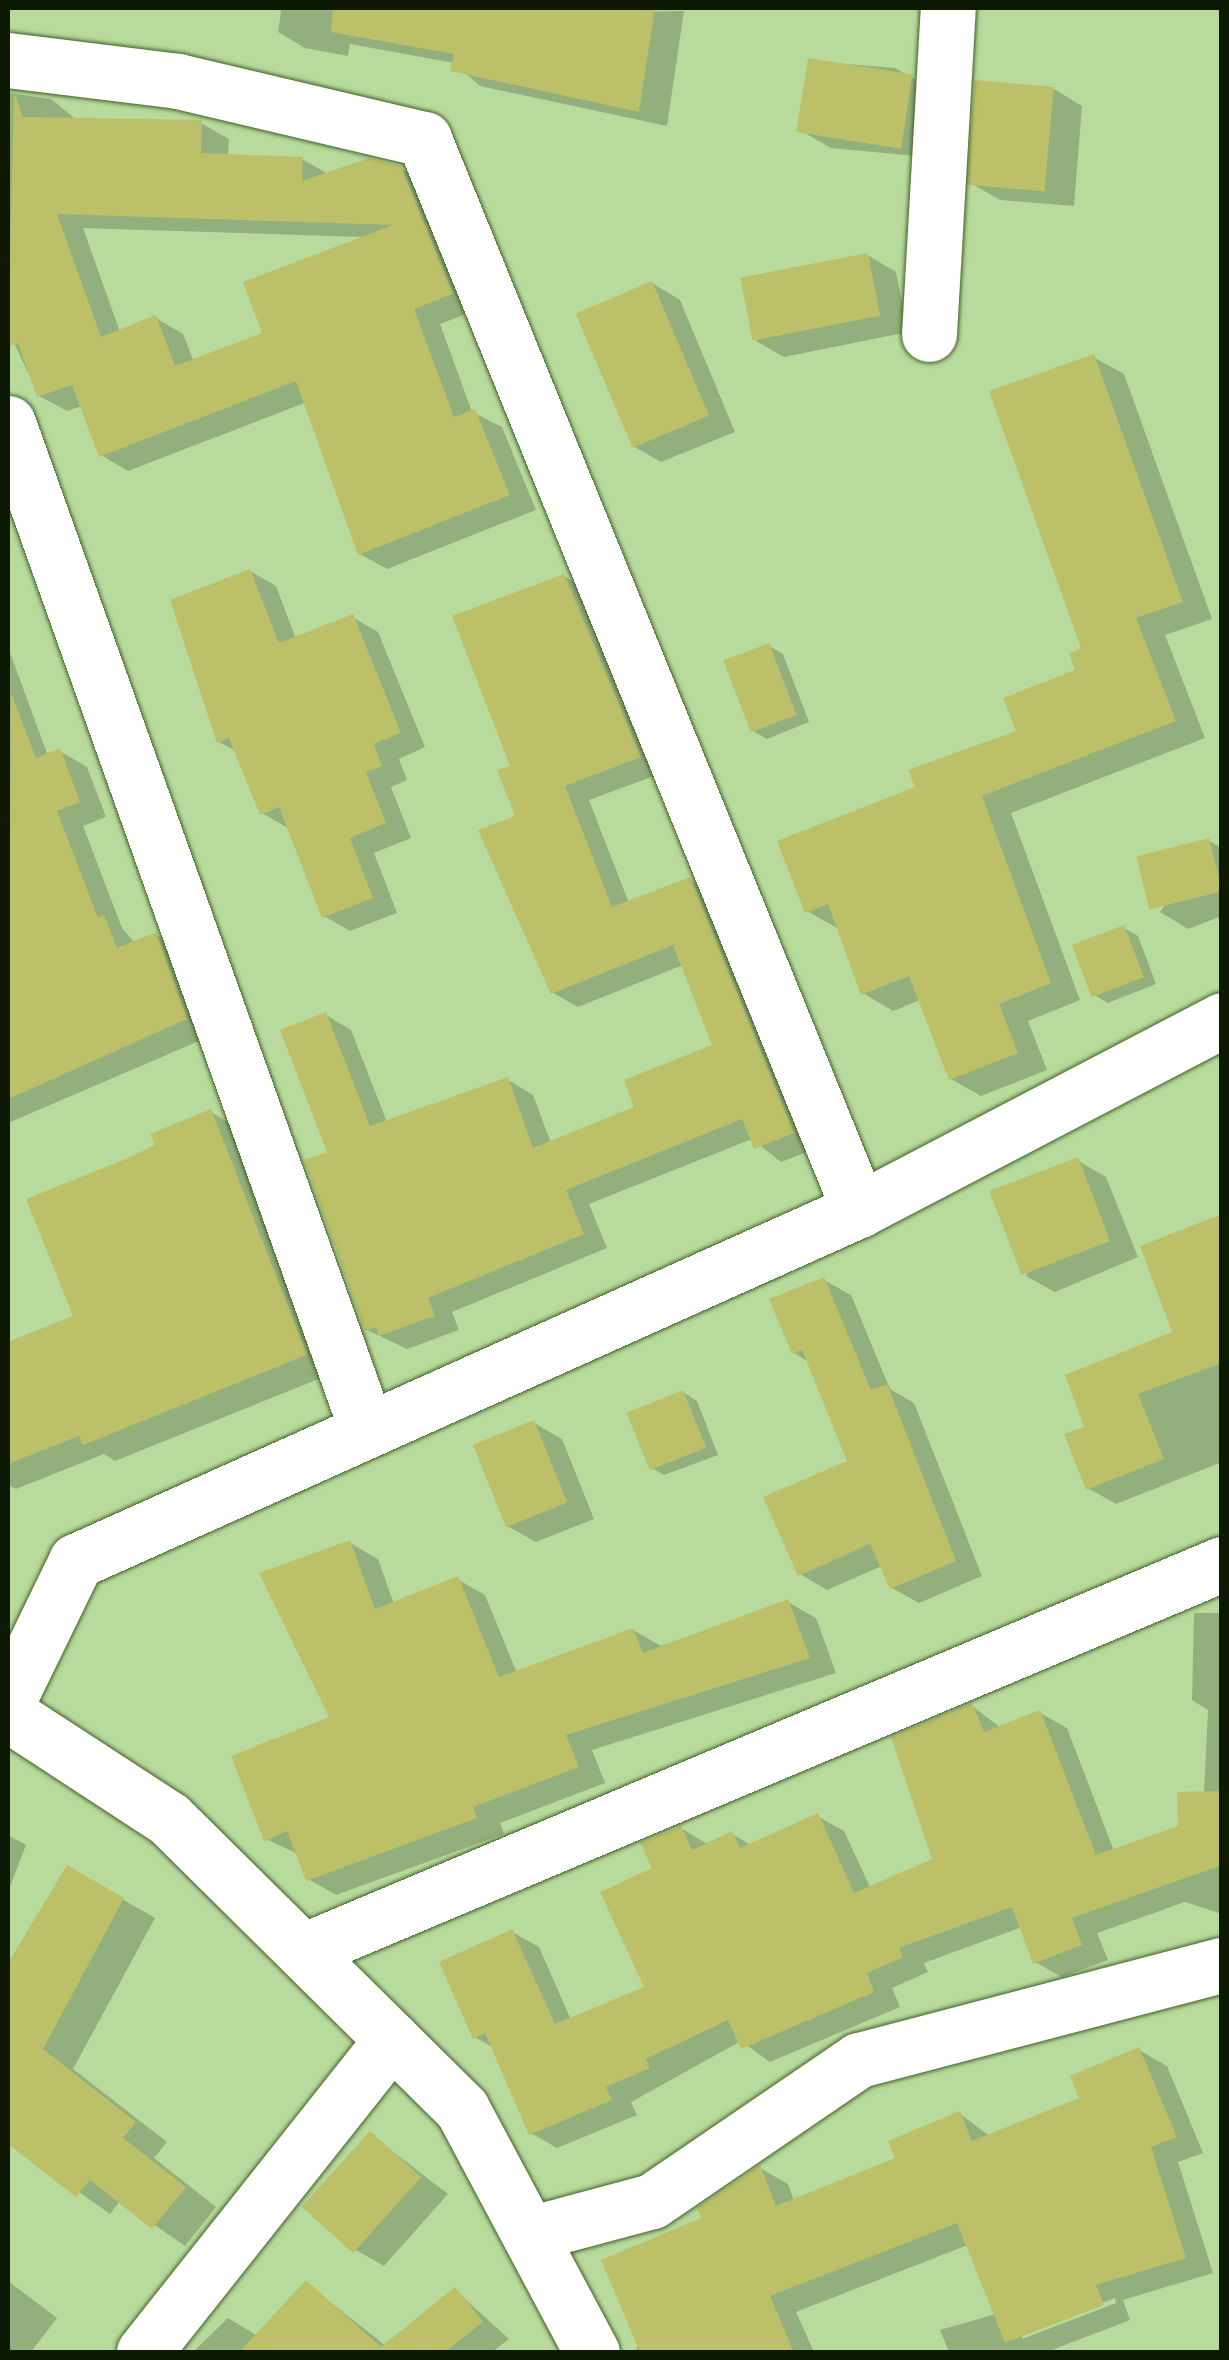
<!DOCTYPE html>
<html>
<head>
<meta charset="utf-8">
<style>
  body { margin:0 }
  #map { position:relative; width:1229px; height:2360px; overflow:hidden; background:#b8db9d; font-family:Quicksand,sans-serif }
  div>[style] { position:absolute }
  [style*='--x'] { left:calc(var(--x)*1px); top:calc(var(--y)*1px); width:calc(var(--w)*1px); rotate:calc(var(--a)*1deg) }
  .shadow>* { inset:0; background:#0003 }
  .building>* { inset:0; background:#bbc069; transform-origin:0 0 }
  .roads { filter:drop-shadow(0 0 2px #426026) drop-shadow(0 0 2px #426026) }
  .street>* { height:55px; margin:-27.5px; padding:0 27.5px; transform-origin:27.5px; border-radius:27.5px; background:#fff }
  span { translate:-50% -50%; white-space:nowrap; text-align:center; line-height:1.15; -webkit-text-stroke:9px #e4f6d6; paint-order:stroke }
  .frame { position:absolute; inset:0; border:10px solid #0d1903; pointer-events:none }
</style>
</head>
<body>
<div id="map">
  <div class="shadow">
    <div style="clip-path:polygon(272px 8px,567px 13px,684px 11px,667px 126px,480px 86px,454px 63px,350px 44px,348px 56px,305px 48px,278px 32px,281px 11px)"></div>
    <div style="clip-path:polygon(810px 61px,895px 68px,940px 93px,937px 158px,831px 148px,803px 132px)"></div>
    <div style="clip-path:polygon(1054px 89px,1082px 106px,1074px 206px,1000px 200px,972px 184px)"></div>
    <div style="clip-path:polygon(evenodd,8px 93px,51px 99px,78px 121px,201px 123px,229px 139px,228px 156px,302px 159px,328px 174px,400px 168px,428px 184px,479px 309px,440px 324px,472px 412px,502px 427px,536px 510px,387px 569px,360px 554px,307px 402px,128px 471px,101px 455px,82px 406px,67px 411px,39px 396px,8px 330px,8px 93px,83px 228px,330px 236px,367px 237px,265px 334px,194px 362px,183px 334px,156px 318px,120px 332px,83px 228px)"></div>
    <div style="clip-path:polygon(867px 255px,896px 272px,908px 332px,784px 357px,756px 341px)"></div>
    <div style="clip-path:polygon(652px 283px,680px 300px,735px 432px,661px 462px,633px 446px)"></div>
    <div style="clip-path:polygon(1093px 357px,1124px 374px,1212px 619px,1165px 635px,1205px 738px,1011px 813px,1080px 1000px,1028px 1021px,1047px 1070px,981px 1096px,951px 1079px,920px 1000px,893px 1011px,863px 993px,837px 928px,807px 911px,918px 789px,1019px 732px,1079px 671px)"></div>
    <div style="clip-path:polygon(250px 571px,276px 586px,296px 639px,352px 617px,378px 632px,425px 747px,399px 759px,407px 780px,391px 787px,411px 838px,374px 853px,397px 913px,350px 931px,324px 916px,288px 828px,262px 813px,238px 752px,219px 742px)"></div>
    <div style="clip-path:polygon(564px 576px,589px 591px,665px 772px,589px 800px,629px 903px,690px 880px,715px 894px,818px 1148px,781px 1162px,752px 1139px,589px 1204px,607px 1248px,452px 1312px,459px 1330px,407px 1349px,367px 1330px,330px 1154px,326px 1015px,351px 1030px,387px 1122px,508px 1080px,533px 1095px,551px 1143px,637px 1108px,715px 1046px,683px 965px,578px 1007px,553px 993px,513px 767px)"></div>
    <div style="clip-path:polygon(769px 646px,783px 654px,809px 722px,767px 739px,753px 731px)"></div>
    <div style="clip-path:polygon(8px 647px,48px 756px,60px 751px,87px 767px,106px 817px,83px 826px,122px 928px,135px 943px,156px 935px,184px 951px,213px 1035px,8px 1123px,8px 941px,20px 936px,8px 904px,8px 867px,19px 862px,8px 833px)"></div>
    <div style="clip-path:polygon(1209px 841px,1222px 848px,1222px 916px,1188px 929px,1160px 912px)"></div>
    <div style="clip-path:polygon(1124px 928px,1138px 936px,1156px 984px,1108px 1003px,1094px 995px)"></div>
    <div style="clip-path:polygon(211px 1112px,241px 1130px,336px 1372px,115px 1461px,104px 1454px,16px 1489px,8px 1485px,8px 1345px,76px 1318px,134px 1159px)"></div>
    <div style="clip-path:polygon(1077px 1160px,1106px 1177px,1138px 1257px,1055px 1292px,1026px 1276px)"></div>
    <div style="clip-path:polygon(1222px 1217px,1222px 1462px,1116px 1504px,1088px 1488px,1088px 1428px,1175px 1333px)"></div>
    <div style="clip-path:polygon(824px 1280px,851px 1295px,890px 1389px,914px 1403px,982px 1576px,919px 1603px,892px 1588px,882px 1566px,827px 1590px,800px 1574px,850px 1462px,809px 1362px,794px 1353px)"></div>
    <div style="clip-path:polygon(683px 1392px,697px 1401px,718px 1455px,664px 1475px,650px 1467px)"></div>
    <div style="clip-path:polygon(534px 1423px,562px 1439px,594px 1519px,536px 1542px,507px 1526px)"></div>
    <div style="clip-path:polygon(350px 1543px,378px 1559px,394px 1604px,457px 1579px,485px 1595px,517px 1673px,633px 1630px,661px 1646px,788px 1602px,816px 1618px,836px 1673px,592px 1750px,605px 1783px,500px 1823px,504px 1834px,336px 1895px,308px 1879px,298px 1854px,266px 1839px,333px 1719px)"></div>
    <div style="clip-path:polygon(1194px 1613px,1222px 1613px,1222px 1914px,1185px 1902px,1097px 1933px,1108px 1960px,1062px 1977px,1035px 1962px,1022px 1927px,924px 1963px,928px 1972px,892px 1988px,900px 2007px,770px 2062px,741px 2041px,631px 2102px,637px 2115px,557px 2148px,531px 2133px,494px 2048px,475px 2037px,512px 1932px,539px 1947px,571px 2020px,647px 1988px,655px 1870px,681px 1828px,709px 1845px,732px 1834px,751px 1845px,817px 1816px,844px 1831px,871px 1889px,935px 1860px,972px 1706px,1001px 1728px,1040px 1713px,1067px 1728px,1114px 1851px,1180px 1828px,1204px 1794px,1208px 1710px,1192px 1700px)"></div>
    <div style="clip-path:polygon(8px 1835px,26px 1845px,8px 1892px)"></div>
    <div style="clip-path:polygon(68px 1868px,155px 1918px,73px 2069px,167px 2142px,154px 2158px,216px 2207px,185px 2246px,120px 2201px,110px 2214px,12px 2144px,8px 2152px,8px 1968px)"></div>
    <div style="clip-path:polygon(evenodd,1139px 2050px,1167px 2066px,1203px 2153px,1178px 2162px,1213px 2273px,1123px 2300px,1130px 2320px,1047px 2352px,949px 2352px,940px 2330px,996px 2314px,968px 2245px,796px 2312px,814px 2352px,635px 2352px,704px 2220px,760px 2168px,788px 2184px,794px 2201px,898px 2160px,960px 2114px,991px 2137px,1082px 2100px,1139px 2050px,1115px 2298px,1116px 2303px,1022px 2339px,1022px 2333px,1115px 2298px)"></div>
    <div style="clip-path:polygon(370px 2134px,448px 2194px,384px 2266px,356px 2250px)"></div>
    <div style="clip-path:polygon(8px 2281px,57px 2318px,31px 2352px,8px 2352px)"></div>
    <div style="clip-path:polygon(306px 2283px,386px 2346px,455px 2290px,509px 2339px,492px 2352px,193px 2352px,228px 2318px,256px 2335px)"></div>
  </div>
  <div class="building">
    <div style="clip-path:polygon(333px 8px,655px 8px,639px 112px,450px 71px,454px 54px,331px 32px)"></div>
    <div style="left:808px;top:58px;width:106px;height:75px;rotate:9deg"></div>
    <div style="left:975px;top:80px;width:79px;height:105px;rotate:5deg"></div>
    <div style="clip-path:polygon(evenodd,14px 92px,23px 117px,202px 120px,201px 153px,303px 157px,302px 181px,369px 158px,401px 166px,453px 294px,414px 309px,454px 417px,475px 409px,510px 495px,358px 555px,296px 381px,99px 457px,72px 385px,37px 397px,18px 343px,8px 346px,14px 92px,57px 214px,301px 222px,393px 225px,243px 282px,262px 333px,175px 366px,156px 315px,101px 337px,57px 214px)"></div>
    <div style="left:868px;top:253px;width:64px;height:130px;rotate:79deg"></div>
    <div style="left:652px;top:281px;width:146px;height:83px;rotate:67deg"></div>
    <div style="clip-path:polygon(1094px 354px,1183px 602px,1136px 618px,1176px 721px,982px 796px,1051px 983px,999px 1004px,1018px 1053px,949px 1080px,909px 976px,861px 995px,828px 904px,805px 913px,777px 841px,915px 787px,908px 770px,1016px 731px,1003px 698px,1075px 670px,1069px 653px,1081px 648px,989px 391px)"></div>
    <div style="clip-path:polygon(250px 569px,279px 643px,353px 614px,401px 733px,374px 744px,382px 766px,366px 772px,386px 823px,350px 838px,373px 898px,322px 918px,279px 807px,260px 815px,229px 738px,217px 743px,170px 600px)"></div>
    <div style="clip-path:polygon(564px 574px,641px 757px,565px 786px,612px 907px,690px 877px,794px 1133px,754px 1149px,742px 1119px,566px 1190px,584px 1234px,428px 1298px,435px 1316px,379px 1336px,376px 1327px,365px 1331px,304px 1160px,327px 1152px,280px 1030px,326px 1012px,370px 1126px,508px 1077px,533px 1148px,634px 1107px,624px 1080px,712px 1045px,673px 945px,551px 994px,478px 830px,515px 816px,497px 770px,510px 766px,452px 616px)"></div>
    <div style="left:769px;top:643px;width:77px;height:49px;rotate:69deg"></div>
    <div style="clip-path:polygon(11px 693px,36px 758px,60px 748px,80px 802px,57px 811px,98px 918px,104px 915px,117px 948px,156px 932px,187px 1019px,8px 1099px)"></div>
    <div style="left:1209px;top:838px;width:55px;height:75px;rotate:76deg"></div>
    <div style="left:1124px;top:925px;width:56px;height:56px;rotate:69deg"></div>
    <div style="clip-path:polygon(211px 1109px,307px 1355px,83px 1445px,79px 1436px,8px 1464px,8px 1342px,73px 1316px,26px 1199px,133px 1156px,155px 1145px,150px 1134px)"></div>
    <div style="left:1078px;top:1157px;width:90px;height:95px;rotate:69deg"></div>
    <div style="clip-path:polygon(1222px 1214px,1222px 1363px,1138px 1394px,1164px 1459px,1086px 1490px,1064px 1434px,1084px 1427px,1065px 1375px,1172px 1332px,1140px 1246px)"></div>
    <div style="clip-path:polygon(824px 1277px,871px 1390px,887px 1384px,956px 1561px,890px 1589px,870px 1544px,798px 1576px,763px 1497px,847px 1461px,802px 1350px,792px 1354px,769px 1299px)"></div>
    <div style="left:683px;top:1390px;width:62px;height:61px;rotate:68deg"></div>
    <div style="left:534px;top:1420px;width:89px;height:66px;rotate:68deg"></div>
    <div style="clip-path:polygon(350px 1540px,375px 1609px,458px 1576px,499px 1677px,633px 1628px,643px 1653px,788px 1599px,810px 1658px,566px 1735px,579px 1767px,473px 1807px,477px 1818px,306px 1881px,287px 1831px,264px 1841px,231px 1756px,329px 1717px,259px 1573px)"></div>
    <div style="clip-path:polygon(972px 1703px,984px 1732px,1040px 1710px,1096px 1855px,1178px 1826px,1177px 1792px,1222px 1791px,1222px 1865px,1072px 1918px,1082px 1945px,1033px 1964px,1012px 1907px,899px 1948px,903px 1957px,867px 1973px,874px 1992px,741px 2049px,728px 2020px,646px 2059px,650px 2068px,606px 2087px,612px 2100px,529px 2135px,485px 2033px,473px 2039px,439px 1962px,512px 1929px,555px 2024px,644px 1987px,600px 1892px,652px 1868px,640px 1843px,681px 1826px,692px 1850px,732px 1831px,740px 1848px,818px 1813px,854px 1893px,932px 1859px,891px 1737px)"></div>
    <div style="clip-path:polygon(67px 1865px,124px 1898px,43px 2049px,136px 2122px,123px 2138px,186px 2187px,152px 2229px,90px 2180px,76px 2197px,8px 2144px,8px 1963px)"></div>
    <div style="clip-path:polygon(1139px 2047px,1177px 2137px,1151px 2147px,1186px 2258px,1096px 2285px,1104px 2305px,1005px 2343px,957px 2223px,770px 2296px,794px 2352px,640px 2352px,601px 2260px,701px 2218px,697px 2208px,760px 2165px,776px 2206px,895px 2158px,888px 2141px,960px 2111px,972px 2141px,1079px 2098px,1070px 2076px)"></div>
    <div style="left:370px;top:2131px;width:69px;height:102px;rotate:42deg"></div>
    <div style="clip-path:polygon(306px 2280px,381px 2347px,455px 2287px,483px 2322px,445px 2352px,239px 2352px)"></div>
  </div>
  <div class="roads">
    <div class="street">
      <div style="--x:8;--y:60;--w:171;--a:7"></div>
      <div style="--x:178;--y:81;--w:253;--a:13.3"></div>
      <div style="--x:424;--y:139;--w:1156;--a:67.89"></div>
      <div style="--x:929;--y:334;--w:327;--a:-86.7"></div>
      <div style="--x:8;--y:423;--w:1069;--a:70.38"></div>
      <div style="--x:8;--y:1701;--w:156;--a:-64.1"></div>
      <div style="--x:76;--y:1561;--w:858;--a:-24.15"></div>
      <div style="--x:859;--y:1210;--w:410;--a:-27.6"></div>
      <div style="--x:8;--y:1714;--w:192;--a:33.1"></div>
      <div style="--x:169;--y:1819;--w:412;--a:44.7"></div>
      <div style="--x:462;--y:2109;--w:276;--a:61.9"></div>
      <div style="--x:303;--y:1951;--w:997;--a:-22.84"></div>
      <div style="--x:529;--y:2234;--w:127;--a:-15"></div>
      <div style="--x:652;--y:2201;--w:250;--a:-34.3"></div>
      <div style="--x:859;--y:2060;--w:375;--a:-14.7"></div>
      <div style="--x:144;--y:2352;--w:399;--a:-51.6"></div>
    </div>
  </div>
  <div class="frame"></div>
</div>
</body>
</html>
